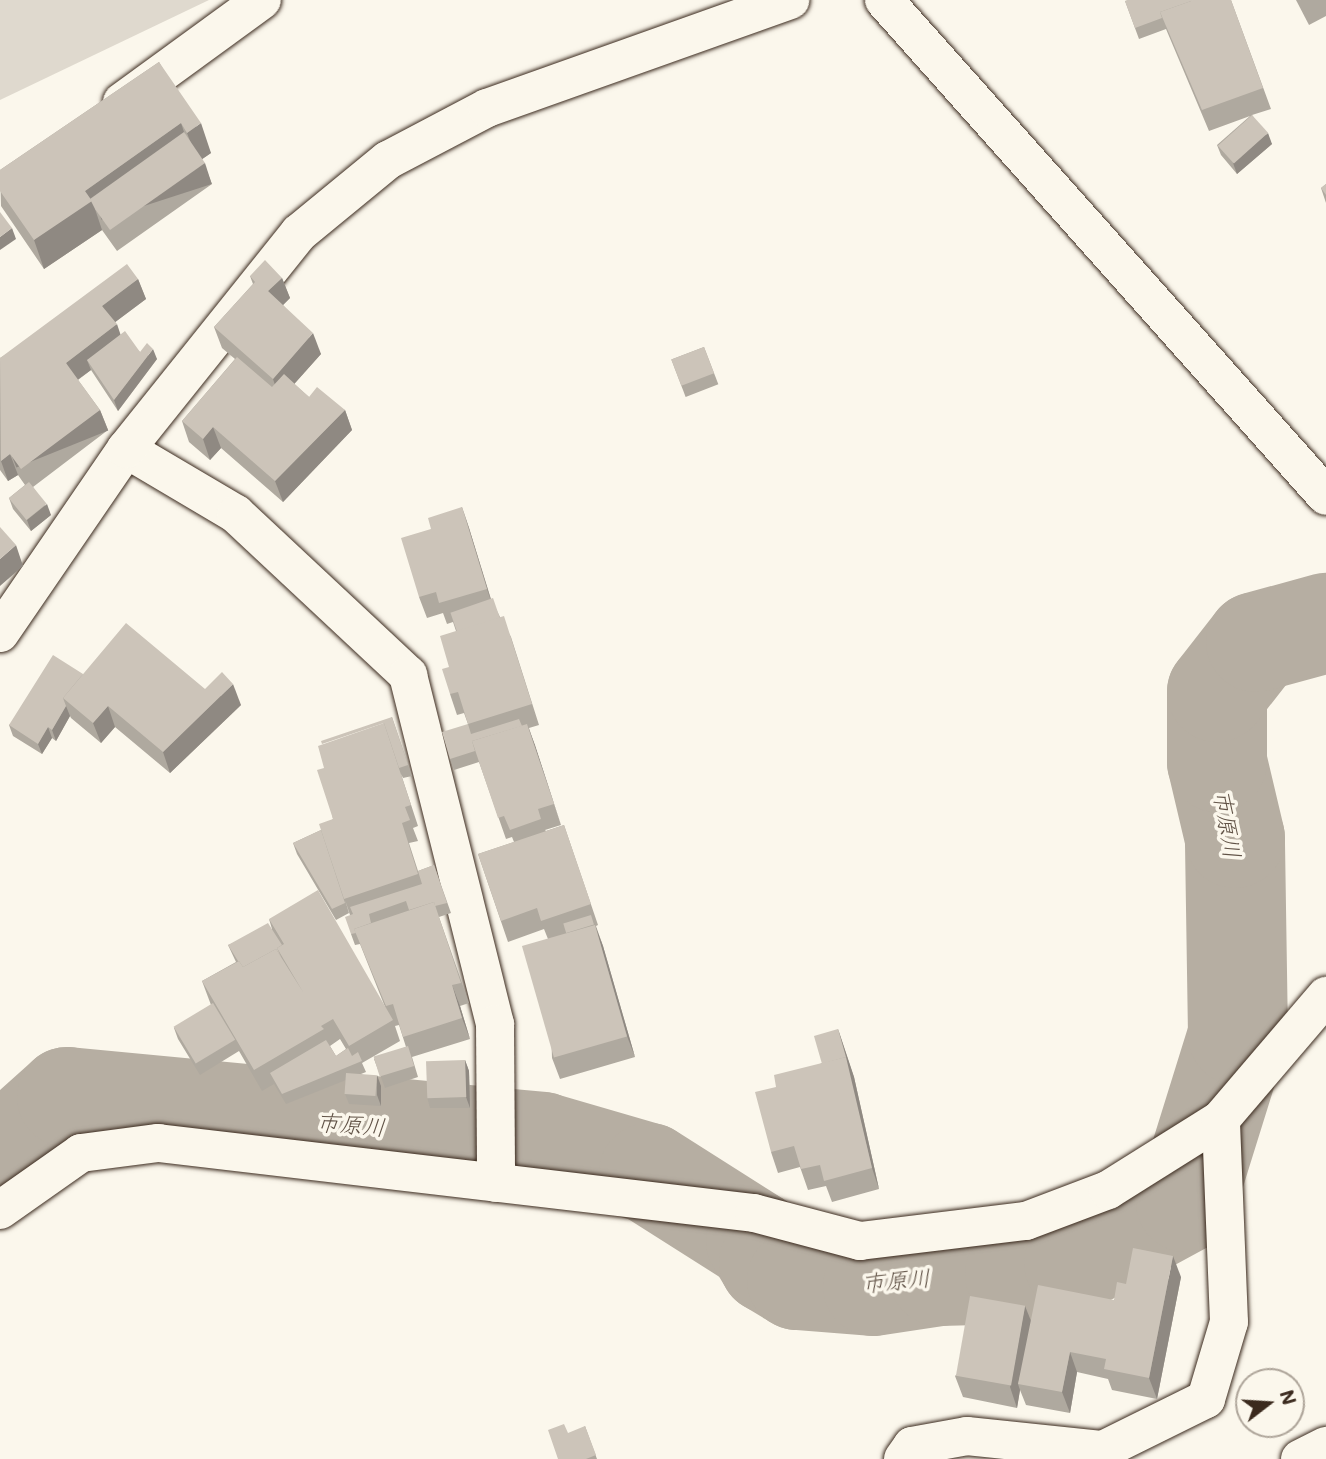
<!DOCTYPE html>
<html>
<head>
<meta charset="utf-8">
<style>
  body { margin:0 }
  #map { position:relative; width:1326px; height:1459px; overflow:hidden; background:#fbf7ec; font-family:Mali,"Klee One",sans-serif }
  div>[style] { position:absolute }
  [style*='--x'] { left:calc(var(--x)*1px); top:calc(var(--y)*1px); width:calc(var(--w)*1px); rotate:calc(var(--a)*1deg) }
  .green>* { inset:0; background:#dfd9ce }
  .river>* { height:100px; margin:-50px; padding:0 50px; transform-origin:50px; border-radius:50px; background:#b6aea2 }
  .roads { filter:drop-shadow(0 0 2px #3b2a1e) drop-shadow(0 0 2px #3b2a1e) }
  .minor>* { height:38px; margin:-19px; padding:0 19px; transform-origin:19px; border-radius:19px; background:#fbf7ec }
  .tertiary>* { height:38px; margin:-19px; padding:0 19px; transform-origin:19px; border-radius:19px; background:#fbf7ec }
  .wall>* { inset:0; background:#afa99f; transform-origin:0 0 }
  .shaded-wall>* { inset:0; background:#8f8982; transform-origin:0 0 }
  .building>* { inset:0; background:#ccc4b9; transform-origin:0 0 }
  span { translate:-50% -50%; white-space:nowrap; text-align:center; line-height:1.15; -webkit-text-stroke:7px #fbf7ec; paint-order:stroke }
  .water-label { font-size:23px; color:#605246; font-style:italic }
  .north { position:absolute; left:1235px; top:1368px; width:70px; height:70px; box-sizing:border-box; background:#fbf7ec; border:2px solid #aea59a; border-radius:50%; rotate:73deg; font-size:19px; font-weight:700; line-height:28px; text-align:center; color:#3b2a1e }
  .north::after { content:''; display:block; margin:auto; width:24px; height:32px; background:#3b2a1e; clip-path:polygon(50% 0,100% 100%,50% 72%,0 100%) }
</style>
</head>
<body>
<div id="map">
  <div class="green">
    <div style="clip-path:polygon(0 0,209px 0,0 100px)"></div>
  </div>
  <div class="river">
    <div style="--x:0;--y:1157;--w:90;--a:-41.8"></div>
    <div style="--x:67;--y:1097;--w:477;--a:5.4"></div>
    <div style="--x:542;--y:1142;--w:111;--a:16.2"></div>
    <div style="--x:649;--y:1173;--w:127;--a:32.4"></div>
    <div style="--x:756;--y:1241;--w:26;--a:59"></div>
    <div style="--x:769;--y:1263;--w:33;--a:31"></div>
    <div style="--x:797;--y:1280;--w:76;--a:4.5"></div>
    <div style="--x:873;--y:1286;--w:67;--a:-8.6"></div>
    <div style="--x:939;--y:1276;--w:76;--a:-1.5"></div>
    <div style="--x:1015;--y:1274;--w:60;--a:-10.6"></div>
    <div style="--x:1074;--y:1263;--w:128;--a:-28.6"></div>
    <div style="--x:1186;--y:1202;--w:175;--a:-72.7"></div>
    <div style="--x:1238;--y:1035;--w:197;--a:-90.9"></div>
    <div style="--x:1235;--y:838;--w:78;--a:-103.3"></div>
    <div style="--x:1217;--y:762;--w:70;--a:-90"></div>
    <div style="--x:1217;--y:692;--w:63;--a:-52"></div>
    <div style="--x:1256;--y:642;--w:73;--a:-15.2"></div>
  </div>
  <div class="roads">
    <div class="minor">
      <div style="--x:122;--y:102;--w:173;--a:-36.1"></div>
      <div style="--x:126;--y:449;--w:128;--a:30.6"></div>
      <div style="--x:236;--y:514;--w:236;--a:43.1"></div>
      <div style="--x:408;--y:675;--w:360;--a:76"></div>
      <div style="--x:495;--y:1024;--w:159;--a:89.6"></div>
      <div style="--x:0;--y:633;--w:223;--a:-55.6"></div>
      <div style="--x:126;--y:449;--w:277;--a:-51.3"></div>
      <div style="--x:299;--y:233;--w:115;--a:-39.4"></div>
      <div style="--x:388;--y:160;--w:112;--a:-27.7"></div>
      <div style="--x:487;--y:108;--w:322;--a:-19.6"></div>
      <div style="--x:0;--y:1210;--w:99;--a:-35.1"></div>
      <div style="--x:81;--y:1153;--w:78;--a:-7.4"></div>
      <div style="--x:158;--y:1143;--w:600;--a:6.7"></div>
      <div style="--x:754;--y:1213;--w:110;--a:14.8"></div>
      <div style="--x:860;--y:1241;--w:167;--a:-6.9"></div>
      <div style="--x:1026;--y:1221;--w:88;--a:-20.7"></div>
      <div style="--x:1108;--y:1190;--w:133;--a:-32.1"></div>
      <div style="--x:1221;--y:1119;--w:162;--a:-49.5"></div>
      <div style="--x:903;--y:1459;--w:16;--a:-55"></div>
      <div style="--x:912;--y:1446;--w:56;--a:-10.3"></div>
      <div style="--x:967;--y:1436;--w:137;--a:5.9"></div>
      <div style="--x:1103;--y:1450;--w:115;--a:-26.3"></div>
      <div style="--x:1206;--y:1399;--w:80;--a:-73.4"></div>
      <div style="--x:1229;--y:1322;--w:203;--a:-92.3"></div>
      <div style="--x:1300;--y:1459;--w:29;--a:-27"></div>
    </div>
    <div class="tertiary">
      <div style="--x:884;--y:0;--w:664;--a:48.29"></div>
    </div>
  </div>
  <div class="wall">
    <div style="clip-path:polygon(1231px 0,1271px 109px,1252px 115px,1272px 144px,1237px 174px,1221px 155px,1217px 145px,1250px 116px,1209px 131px,1166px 29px,1139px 39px,1125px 1px)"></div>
    <div style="clip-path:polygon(1296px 0,1326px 0,1326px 16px,1309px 25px)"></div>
    <div style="clip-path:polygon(159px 62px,211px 153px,202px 159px,212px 184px,117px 251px,102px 230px,44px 269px,1px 206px,0 170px)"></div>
    <div style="clip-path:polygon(1326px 184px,1326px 203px,1321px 188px)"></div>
    <div style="clip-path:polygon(250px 276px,282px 278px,290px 298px,283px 305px,321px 354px,294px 384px,309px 397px,345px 410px,352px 430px,283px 502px,221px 448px,210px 460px,189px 442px,182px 421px,235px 359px,222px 348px,214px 327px,253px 284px)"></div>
    <div style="clip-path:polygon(138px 279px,146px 299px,115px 322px,120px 335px,140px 352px,157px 359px,118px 411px,91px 370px,78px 380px,100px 410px,108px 430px,33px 487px,51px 515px,31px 531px,13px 509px,9px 498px,25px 485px,18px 475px,8px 481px,0 470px,0 358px)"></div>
    <div style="left:704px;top:347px;width:40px;height:35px;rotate:69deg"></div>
    <div style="clip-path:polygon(462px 507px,469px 528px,491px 599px,500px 617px,511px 637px,539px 725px,529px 728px,561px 825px,545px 830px,546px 831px,564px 825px,598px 925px,596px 926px,603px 946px,635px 1057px,560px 1079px,552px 1058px,548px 939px,544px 929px,508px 942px,478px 854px,514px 842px,512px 837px,506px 839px,479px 762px,454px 770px,450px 759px,468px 724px,464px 713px,457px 715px,450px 694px,449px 667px,456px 631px,453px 622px,447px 624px,443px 613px,427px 618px,419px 597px,431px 529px)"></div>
    <div style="clip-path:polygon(83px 674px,205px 689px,241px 705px,170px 773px,115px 727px,101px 743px,71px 718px,70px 716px,56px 741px,52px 738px,42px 754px,13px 736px,9px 725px)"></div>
    <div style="clip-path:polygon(evenodd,392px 717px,412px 776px,403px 778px,401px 774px,418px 826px,413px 828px,418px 841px,409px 843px,418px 871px,434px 865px,451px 913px,439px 917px,469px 1003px,460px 1006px,470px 1039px,412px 1057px,418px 1077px,385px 1088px,374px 1059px,406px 1047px,399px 1025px,395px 1026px,400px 1041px,362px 1063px,366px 1072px,361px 1074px,381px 1086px,381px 1106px,349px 1104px,345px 1094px,346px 1080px,286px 1104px,274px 1084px,262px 1091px,239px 1051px,200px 1075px,178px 1039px,174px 1028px,211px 1005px,202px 981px,236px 962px,228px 945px,272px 929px,269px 919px,385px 1007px,360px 944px,355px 945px,351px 934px,350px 915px,345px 900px,349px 913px,336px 920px,297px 854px,293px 843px,321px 830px,333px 819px,324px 768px,392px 717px,340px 1039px,346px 1049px,336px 1056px,330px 1046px,340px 1039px)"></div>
    <div style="clip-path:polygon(838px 1029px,854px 1077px,879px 1189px,832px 1202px,826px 1186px,808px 1190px,800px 1167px,778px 1173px,771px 1152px,776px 1087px,822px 1063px)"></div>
    <div style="clip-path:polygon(465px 1060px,469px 1071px,470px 1108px,430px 1108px,427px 1097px)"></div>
    <div style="clip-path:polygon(1181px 1277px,1157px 1399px,1112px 1390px,1108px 1379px,1077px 1372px,1070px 1413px,1026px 1405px,1020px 1390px,1017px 1408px,963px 1397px,955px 1376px,1025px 1306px,1031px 1321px,1114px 1300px,1126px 1284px)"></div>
    <div style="clip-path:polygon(585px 1426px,597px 1459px,558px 1459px)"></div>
  </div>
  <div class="shaded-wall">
    <div style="clip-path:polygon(181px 123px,191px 153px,95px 209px,102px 230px,44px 269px,34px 240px,85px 191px)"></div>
    <div style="clip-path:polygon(201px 123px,211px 153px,198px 162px,187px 133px)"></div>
    <div style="clip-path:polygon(1268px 133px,1272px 144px,1237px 174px,1233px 163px)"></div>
    <div style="left:205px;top:163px;width:22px;height:116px;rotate:72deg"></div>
    <div style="clip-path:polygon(12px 228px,16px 239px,0 250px,0 237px)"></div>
    <div style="clip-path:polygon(282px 278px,290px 298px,276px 312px,268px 291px)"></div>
    <div style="clip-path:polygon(138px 279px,146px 299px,110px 326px,102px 306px)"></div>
    <div style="clip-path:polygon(117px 324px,124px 345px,87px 360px,91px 370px,73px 383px,66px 363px)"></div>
    <div style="clip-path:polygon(313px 333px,321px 354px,280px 400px,273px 379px)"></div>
    <div style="clip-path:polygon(153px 349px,157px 359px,118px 411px,114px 400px)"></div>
    <div style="left:100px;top:410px;width:22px;height:99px;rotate:68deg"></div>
    <div style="clip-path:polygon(345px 410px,352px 430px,283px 502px,275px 481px)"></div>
    <div style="clip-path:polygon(213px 427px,221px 448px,210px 460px,203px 439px)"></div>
    <div style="clip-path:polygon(10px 454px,18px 475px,8px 481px,1px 461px)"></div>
    <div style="clip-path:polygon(47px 504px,51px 515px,31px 531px,27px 520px)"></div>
    <div style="clip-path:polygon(462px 507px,469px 528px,494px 610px,487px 589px)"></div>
    <div style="clip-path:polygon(16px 545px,23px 566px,0 586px,0 559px)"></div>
    <div style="clip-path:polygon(233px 684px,241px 705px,170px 773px,163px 752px)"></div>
    <div style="clip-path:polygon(66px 706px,70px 716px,56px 741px,52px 730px)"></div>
    <div style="clip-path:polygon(108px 706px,115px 727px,101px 743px,93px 723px)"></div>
    <div style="clip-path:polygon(527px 724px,535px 745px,561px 825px,554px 804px)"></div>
    <div style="clip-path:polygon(48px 727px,52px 738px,42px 754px,38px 744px)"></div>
    <div style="clip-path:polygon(595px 925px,603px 946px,635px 1057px,627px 1036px)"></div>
    <div style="clip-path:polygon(452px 985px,460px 1006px,470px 1039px,462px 1018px)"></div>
    <div style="clip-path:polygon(838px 1029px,854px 1077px,879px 1189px,872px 1168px)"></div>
    <div style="clip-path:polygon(465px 1060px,469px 1071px,470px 1108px,466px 1097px)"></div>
    <div style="clip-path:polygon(377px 1075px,381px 1086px,381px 1106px,377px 1095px)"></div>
    <div style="clip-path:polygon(1173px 1256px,1181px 1277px,1157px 1399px,1149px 1378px)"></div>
    <div style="clip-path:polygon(1025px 1306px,1033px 1326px,1018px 1384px,1020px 1390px,1017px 1408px,1010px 1387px)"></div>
    <div style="clip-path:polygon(1070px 1352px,1077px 1372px,1070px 1413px,1062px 1392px)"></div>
  </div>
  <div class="building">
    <div style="clip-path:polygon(1127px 0,1194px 0,1160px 12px,1162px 18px,1135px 28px,1125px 1px)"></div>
    <div style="clip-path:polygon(1194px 0,1231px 0,1263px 88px,1202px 110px,1160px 12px)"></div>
    <div style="clip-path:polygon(159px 62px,201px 123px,187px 133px,181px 123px,85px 191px,92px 201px,34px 240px,0 191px,0 170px)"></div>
    <div style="left:1252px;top:115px;width:24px;height:46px;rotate:48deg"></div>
    <div style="clip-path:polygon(184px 132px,205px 163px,110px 230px,95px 209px,90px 199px)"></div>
    <div style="clip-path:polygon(1326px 184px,1326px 195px,1321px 188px)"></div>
    <div style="clip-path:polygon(0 212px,12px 228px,0 237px)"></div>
    <div style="clip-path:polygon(265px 260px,282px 278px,268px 291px,313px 333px,273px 379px,214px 327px,255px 282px,250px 276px)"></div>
    <div style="clip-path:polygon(127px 264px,138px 279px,102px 306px,117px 324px,66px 363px,100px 410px,21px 469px,10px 454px,1px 461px,0 358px)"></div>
    <div style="clip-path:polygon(125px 331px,140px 352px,147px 343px,153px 349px,114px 400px,87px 360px)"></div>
    <div style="left:704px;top:347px;width:28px;height:35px;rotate:69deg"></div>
    <div style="clip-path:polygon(237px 357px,272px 387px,284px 374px,309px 397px,317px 387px,345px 410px,275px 481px,213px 427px,203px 439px,182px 421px)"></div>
    <div style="left:29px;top:482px;width:28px;height:26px;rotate:51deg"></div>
    <div style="clip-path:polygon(462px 507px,487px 589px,439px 603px,436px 592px,419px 597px,401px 538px,431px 529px,428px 518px)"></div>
    <div style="clip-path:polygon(0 527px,16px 545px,0 559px)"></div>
    <div style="left:493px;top:598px;width:21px;height:45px;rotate:71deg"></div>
    <div style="clip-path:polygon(504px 616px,532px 704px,468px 724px,458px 692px,450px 694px,442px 669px,449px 667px,440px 636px)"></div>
    <div style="clip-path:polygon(126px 623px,205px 689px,222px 672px,233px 684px,163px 752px,108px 706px,93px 723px,63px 698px)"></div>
    <div style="clip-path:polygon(53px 655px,83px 674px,63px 698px,66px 706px,52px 730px,48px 727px,38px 744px,9px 725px)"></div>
    <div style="clip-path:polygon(392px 717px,408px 765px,399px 768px,384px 723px,322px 744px,321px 741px)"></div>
    <div style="clip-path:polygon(519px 719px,522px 726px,472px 741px,475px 751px,450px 759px,442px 732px,468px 724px,471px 734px)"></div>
    <div style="clip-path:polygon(384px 723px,411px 805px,405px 807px,410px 820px,402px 823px,418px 874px,344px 899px,319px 824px,333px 819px,317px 770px,324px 768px,318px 746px)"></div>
    <div style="clip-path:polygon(527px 724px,554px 804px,538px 809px,541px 819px,510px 830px,504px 816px,498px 818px,472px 741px)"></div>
    <div style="clip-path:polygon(564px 825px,591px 904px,541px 921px,537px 908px,501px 921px,478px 854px)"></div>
    <div style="clip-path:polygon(321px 830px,345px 903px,332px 909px,293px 843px)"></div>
    <div style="clip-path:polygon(434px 865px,447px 903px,435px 906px,434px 902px,409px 910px,406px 901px,369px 914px,371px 923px,354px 929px,356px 933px,351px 934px,345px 917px,353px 914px,350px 907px,422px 884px,418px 871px)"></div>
    <div style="clip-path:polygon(318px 890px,393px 1020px,349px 1046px,333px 1019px,321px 1026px,324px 1029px,254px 1070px,202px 981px,239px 961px,243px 967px,276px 949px,303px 992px,277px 948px,284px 944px,269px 919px)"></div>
    <div style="clip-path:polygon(434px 902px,461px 983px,452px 985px,462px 1018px,403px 1037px,393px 1004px,386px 1006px,354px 929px)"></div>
    <div style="left:591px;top:915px;width:10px;height:29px;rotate:73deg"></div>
    <div style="clip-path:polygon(268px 923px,282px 945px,277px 948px,281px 957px,276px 949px,243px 967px,239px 961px,238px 961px,228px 945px)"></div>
    <div style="left:595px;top:925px;width:116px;height:76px;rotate:74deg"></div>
    <div style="left:213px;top:1003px;width:43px;height:46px;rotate:59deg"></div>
    <div style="left:838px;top:1029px;width:29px;height:25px;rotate:74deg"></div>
    <div style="clip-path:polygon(326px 1040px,336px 1056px,348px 1048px,352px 1056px,358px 1052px,362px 1061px,282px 1094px,270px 1073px)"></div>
    <div style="left:408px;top:1046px;width:21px;height:36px;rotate:73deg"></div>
    <div style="clip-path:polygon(846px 1057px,872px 1168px,824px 1181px,820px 1165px,801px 1169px,794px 1146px,771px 1152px,755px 1092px,776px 1087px,774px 1075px)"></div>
    <div style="left:465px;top:1060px;width:37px;height:39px;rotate:88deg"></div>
    <div style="left:346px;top:1073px;width:31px;height:21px;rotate:4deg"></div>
    <div style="clip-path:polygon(1133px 1248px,1173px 1256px,1149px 1378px,1104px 1369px,1106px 1359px,1070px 1352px,1062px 1392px,1018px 1384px,1038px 1285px,1114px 1300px,1117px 1282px,1126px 1284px)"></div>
    <div style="left:970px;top:1296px;width:56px;height:81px;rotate:10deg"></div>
    <div style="clip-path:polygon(564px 1424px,568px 1433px,585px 1426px,596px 1455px,586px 1459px,558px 1459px,548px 1430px)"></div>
  </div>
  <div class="water-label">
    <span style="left:1228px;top:824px;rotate:81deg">市原川</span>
    <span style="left:351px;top:1124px;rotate:5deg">市原川</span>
    <span style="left:896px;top:1280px;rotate:-5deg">市原川</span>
  </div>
  <div class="north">N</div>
</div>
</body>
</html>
